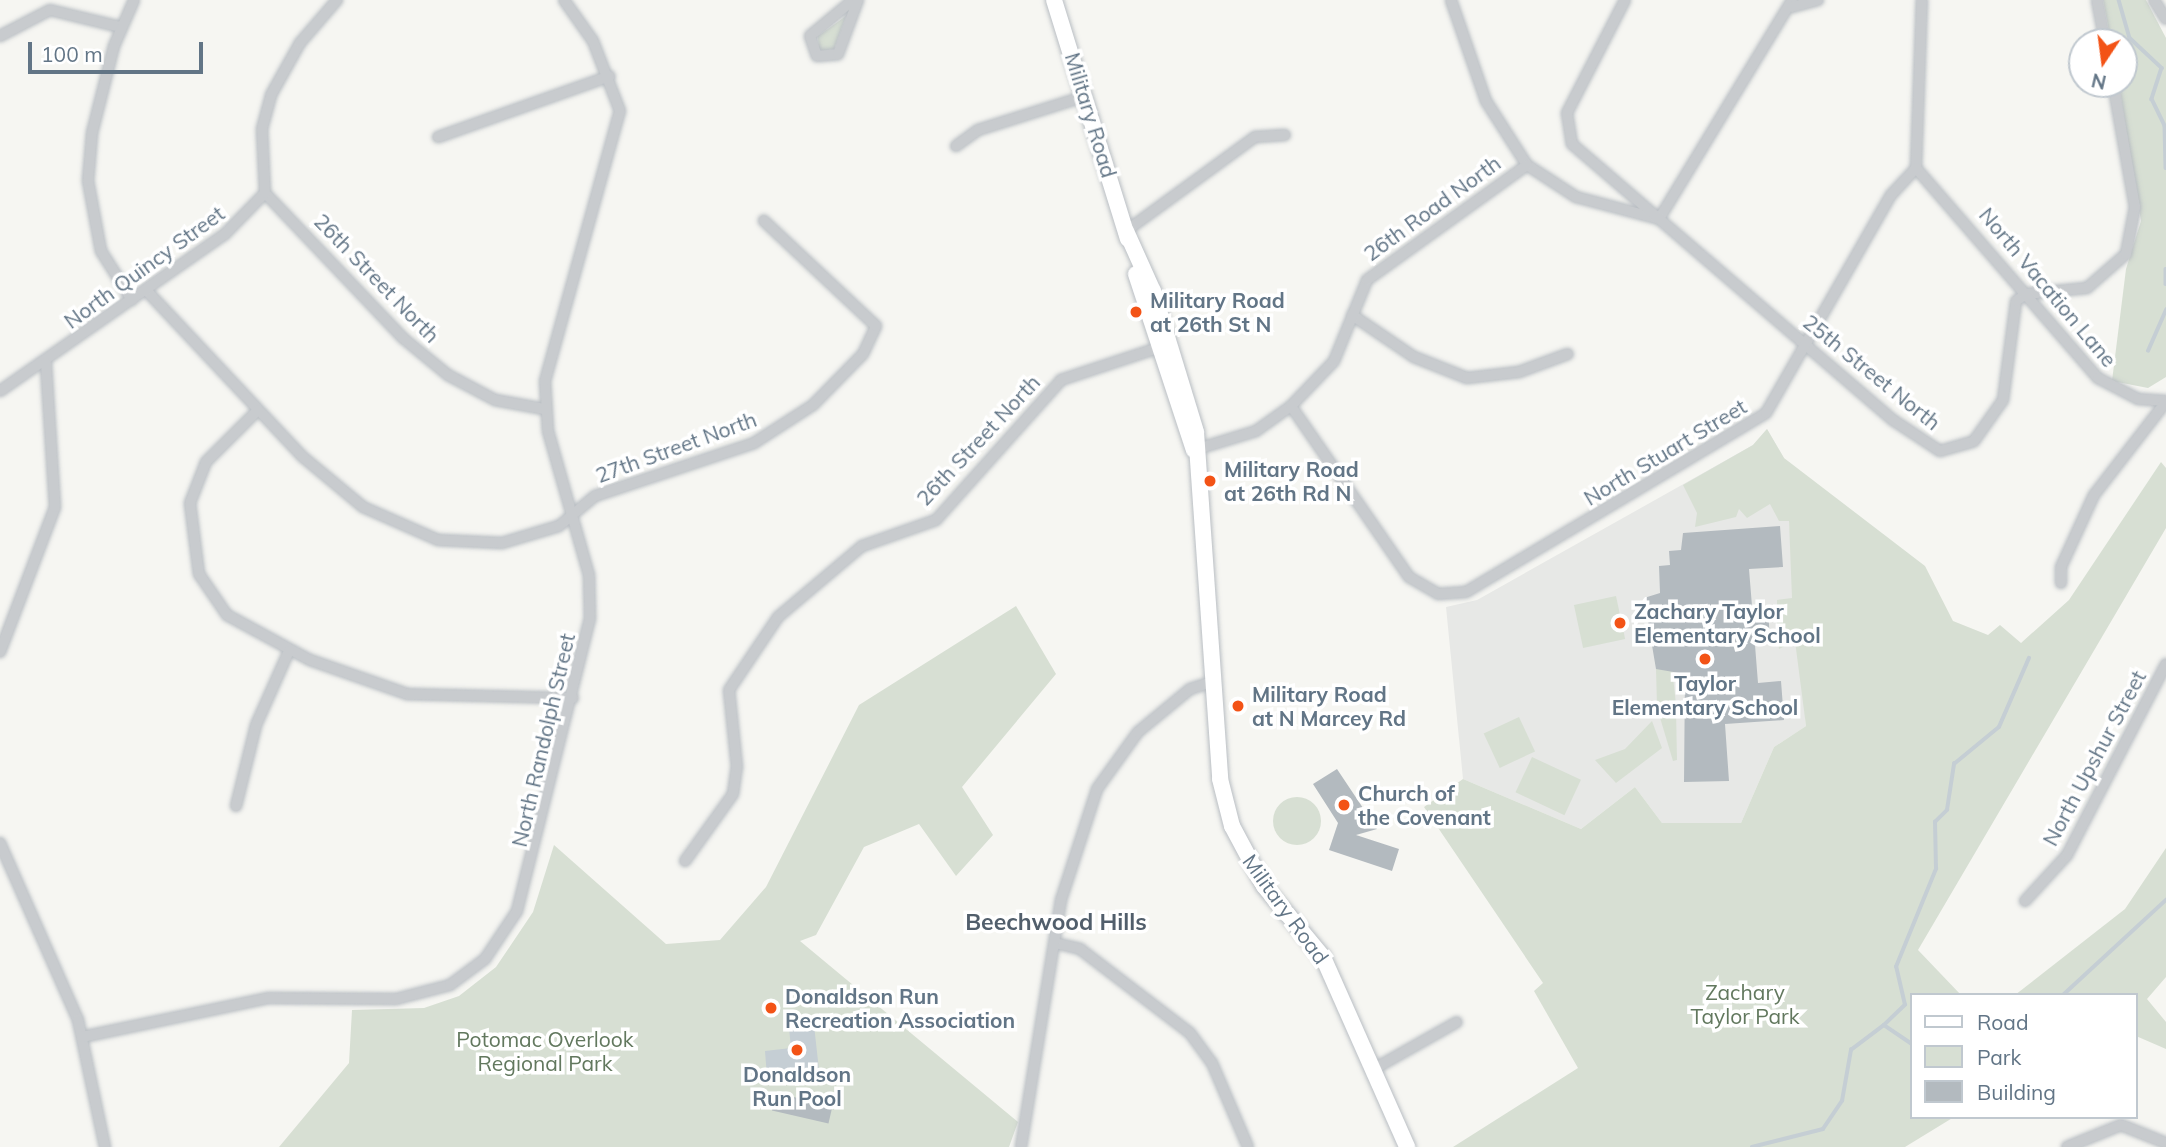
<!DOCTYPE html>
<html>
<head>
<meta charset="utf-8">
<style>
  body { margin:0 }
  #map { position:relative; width:2166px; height:1147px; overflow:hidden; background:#f6f6f2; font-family:Mulish,sans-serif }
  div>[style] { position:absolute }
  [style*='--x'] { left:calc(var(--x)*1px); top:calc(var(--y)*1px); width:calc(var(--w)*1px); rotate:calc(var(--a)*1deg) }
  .built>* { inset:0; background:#e7e8e6 }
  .green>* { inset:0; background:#d7dfd3; transform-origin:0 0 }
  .round { border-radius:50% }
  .water>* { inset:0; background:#c5ced4 }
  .stream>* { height:3.5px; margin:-1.75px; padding:0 1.75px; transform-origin:1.75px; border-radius:1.75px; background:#c5ced4 }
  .building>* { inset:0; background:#b3babf; transform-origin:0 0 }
  .roads { filter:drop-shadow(0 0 2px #b9bec3) drop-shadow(0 0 2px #b9bec3) }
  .minor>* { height:10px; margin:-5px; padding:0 5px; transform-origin:5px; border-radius:5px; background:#c8cbce }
  .secondary>* { height:16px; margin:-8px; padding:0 8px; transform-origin:8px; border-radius:8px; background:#fff }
  .dots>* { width:19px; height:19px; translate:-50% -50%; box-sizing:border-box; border:4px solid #fff; border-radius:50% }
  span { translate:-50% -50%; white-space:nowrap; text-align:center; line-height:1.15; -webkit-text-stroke:7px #fff; paint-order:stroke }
  .street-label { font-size:21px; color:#627586 }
  .poi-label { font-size:21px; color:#627586; font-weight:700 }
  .left { translate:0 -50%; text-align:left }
  .park-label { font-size:21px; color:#62785e }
  .neighbourhood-label { font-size:23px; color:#515e6b; font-weight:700 }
  .legend { position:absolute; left:1910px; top:993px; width:228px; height:126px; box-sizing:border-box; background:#fff; border:2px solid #c0c8cf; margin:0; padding:9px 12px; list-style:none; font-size:21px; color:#627586 }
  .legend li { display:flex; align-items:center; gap:14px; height:35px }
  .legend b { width:35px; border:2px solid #c0c8cf }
  .north { position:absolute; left:2068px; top:28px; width:70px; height:70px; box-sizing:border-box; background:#fff; border:2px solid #c0c8cf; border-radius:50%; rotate:193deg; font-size:19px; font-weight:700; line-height:28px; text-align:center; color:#627586 }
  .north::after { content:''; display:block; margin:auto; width:24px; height:32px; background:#f35316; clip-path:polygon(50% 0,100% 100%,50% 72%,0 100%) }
  .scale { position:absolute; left:28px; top:42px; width:175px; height:32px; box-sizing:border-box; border:4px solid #627586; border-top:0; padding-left:9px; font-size:21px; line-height:24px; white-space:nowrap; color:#627586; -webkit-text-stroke:5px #fff; paint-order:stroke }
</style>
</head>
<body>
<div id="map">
  <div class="built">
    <div style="clip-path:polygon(1767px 429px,1784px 458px,1806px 726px,1774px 747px,1741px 823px,1662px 823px,1635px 787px,1581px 829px,1463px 779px,1446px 607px,1477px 600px,1753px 445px)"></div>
  </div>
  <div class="green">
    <div style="clip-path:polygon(2103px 0,2146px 0,2166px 38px,2166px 377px,2148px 388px,2112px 381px,2126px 269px,2141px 221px,2119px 84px,2124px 84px,2124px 42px,2111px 42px)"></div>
    <div style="clip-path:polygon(846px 16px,834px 49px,819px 51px,818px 36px)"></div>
    <div style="clip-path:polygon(1767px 429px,1784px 458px,1925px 566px,1953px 621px,1988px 635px,2000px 625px,2021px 643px,2069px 600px,2161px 462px,2166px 468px,2166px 528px,1918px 950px,1961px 995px,1912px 995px,1912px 1117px,1954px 1117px,1905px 1147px,1453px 1147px,1578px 1068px,1534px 991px,1543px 983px,1424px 807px,1463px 779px,1581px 829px,1635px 787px,1662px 823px,1741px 823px,1774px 747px,1806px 726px,1795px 641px,1779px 649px,1777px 630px,1777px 600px,1792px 598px,1789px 521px,1779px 521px,1770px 504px,1747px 518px,1739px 509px,1736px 517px,1695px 527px,1697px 513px,1683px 485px,1753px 445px)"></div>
    <div style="left:1616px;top:596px;width:44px;height:43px;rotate:78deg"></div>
    <div style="clip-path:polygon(1016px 606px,1056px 674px,962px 787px,993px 835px,956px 876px,919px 824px,864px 847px,816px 935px,800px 941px,1018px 1122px,1009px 1147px,279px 1147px,349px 1063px,352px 1010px,424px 1008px,459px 996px,496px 967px,533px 912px,554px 845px,666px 944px,720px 940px,766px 887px,859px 705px)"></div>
    <div style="clip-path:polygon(1672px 668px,1676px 704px,1657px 706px,1656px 669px)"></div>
    <div style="clip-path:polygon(1676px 709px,1677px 760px,1673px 761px,1658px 711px)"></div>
    <div style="left:1519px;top:717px;width:38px;height:39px;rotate:65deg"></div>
    <div style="clip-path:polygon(1652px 721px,1662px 748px,1616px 783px,1595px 760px,1625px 749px)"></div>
    <div style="left:1532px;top:757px;width:54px;height:39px;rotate:25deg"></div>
    <div class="round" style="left:1273px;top:797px;width:48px;height:48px"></div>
    <div style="clip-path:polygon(2166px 848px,2166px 977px,2147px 999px,2166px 1022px,2166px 1049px,2136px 1036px,2136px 995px,2015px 995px,2125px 909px)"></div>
  </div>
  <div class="water">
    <div style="clip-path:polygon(814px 1025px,819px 1070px,767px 1077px,765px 1051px,791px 1048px,789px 1028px)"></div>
  </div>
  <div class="stream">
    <div style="--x:2119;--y:0;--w:40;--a:74"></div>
    <div style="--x:2130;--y:38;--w:44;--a:43.2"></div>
    <div style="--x:2162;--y:68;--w:33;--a:108"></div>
    <div style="--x:2152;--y:99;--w:30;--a:64"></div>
    <div style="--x:2165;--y:126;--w:42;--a:88.6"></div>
    <div style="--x:2166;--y:269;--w:15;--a:90"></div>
    <div style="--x:2148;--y:351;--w:45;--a:-66.3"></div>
    <div style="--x:2063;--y:995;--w:140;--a:-42.7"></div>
    <div style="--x:1884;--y:1025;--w:29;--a:-44"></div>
    <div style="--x:1905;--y:1005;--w:39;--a:-103"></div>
    <div style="--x:1896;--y:967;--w:106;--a:-67.8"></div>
    <div style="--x:1936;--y:869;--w:47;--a:-91.2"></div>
    <div style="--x:1935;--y:822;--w:17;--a:-45"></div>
    <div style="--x:1947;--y:810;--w:47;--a:-81.3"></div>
    <div style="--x:1954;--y:764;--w:58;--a:-39.4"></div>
    <div style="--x:1999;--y:727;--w:75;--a:-66.5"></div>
    <div style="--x:1752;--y:1147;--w:73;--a:-14.2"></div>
    <div style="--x:1823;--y:1129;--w:34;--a:-56"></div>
    <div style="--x:1842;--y:1101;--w:52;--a:-80"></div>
    <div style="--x:1851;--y:1050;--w:41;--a:-37.1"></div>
    <div style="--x:1884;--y:1025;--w:34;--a:34"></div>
  </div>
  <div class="building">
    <div style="clip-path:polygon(1780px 526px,1783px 567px,1749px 569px,1752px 606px,1768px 605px,1770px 644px,1755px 645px,1758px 683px,1781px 681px,1784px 720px,1725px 724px,1729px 781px,1684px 782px,1685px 674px,1656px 669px,1644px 598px,1660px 593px,1659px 566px,1670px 565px,1669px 551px,1681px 550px,1683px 533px)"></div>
    <div style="clip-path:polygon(1337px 769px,1377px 829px,1356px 835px,1399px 849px,1392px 871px,1329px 850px,1338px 823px,1313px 784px)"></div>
    <div style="left:776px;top:1093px;width:58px;height:18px;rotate:13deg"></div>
  </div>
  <div class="roads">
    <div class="minor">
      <div style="--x:853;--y:0;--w:56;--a:140.1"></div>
      <div style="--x:810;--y:36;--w:21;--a:71"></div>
      <div style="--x:817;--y:56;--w:21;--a:-5"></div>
      <div style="--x:838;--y:54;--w:58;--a:-69.7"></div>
      <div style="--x:1451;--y:0;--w:107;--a:70.9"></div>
      <div style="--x:1486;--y:101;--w:76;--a:57.4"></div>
      <div style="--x:1527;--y:165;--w:59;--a:33.1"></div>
      <div style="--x:1576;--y:197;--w:86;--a:14.8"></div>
      <div style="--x:1659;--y:219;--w:256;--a:-58.7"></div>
      <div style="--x:1625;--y:0;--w:127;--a:117.2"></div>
      <div style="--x:1567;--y:113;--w:31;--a:81"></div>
      <div style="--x:1572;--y:144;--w:423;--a:40.7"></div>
      <div style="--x:1893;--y:420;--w:56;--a:33.4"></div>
      <div style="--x:1940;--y:451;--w:35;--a:-16"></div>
      <div style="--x:1974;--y:441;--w:50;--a:-54.7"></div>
      <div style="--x:2003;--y:400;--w:100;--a:-82.5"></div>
      <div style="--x:2016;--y:301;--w:12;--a:-35"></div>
      <div style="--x:2026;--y:294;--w:61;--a:-5.6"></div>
      <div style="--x:2087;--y:288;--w:52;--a:-41.1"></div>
      <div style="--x:2126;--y:254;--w:48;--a:-79.2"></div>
      <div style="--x:2135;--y:207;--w:125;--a:-100.1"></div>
      <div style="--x:2097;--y:0;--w:43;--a:79.2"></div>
      <div style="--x:2154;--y:0;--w:22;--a:58"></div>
      <div style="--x:1792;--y:7;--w:27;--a:-15"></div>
      <div style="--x:0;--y:36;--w:56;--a:-27.5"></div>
      <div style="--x:50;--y:10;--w:73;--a:13.5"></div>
      <div style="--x:438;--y:137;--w:182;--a:-19.5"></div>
      <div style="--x:956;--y:146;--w:27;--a:-36"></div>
      <div style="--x:978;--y:130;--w:113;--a:-17.5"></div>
      <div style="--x:1916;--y:168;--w:278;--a:49.1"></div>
      <div style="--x:2098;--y:378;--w:45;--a:27.7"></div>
      <div style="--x:2138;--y:399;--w:28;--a:4"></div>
      <div style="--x:1916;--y:168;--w:168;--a:-88"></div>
      <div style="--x:265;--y:193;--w:200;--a:46.4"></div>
      <div style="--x:403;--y:338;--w:58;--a:39.4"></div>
      <div style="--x:448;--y:375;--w:53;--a:28"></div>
      <div style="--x:495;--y:400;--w:50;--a:10.4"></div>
      <div style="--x:1126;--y:231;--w:160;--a:-36.1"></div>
      <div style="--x:1255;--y:137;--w:30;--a:-4"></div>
      <div style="--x:146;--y:290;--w:229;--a:46.8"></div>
      <div style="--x:303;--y:457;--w:78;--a:39.8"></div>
      <div style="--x:363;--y:507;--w:82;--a:23.7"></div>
      <div style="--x:438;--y:540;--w:64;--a:2.7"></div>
      <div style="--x:502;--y:543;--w:59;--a:-16.6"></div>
      <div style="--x:559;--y:526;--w:47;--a:-39.8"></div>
      <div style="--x:595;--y:496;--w:168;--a:-18.4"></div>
      <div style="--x:754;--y:443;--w:70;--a:-32.8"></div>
      <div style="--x:813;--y:405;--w:71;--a:-45.6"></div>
      <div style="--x:863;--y:354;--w:31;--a:-65"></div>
      <div style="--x:876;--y:326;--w:154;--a:-136.8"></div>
      <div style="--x:132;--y:300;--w:58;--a:-122.3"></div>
      <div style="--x:101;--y:251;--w:71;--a:-100.5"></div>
      <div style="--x:88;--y:181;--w:48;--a:-85.2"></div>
      <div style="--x:92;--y:133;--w:90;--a:-75.8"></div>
      <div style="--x:114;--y:46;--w:50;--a:-66.5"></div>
      <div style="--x:1352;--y:315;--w:75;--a:34.1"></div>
      <div style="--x:1414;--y:357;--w:57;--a:21.6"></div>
      <div style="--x:1467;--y:378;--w:52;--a:-6.6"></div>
      <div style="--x:1519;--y:372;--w:52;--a:-20.2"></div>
      <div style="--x:0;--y:391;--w:273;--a:-34.9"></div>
      <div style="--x:224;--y:235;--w:59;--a:-45.7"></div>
      <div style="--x:265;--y:193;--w:64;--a:-92.7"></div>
      <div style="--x:262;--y:129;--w:35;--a:-75"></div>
      <div style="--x:271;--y:95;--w:60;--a:-60.9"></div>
      <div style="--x:300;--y:43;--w:57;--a:-49.3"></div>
      <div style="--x:1291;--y:406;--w:208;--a:55.4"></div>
      <div style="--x:1409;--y:577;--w:34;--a:30"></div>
      <div style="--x:1438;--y:594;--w:28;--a:-4"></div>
      <div style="--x:1466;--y:592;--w:349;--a:-30.8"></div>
      <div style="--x:1766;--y:413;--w:251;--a:-60.2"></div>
      <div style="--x:1891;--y:195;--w:37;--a:-47"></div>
      <div style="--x:258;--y:410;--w:74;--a:135"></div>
      <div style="--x:206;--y:462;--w:44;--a:111.3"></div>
      <div style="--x:190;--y:503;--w:72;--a:82.8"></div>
      <div style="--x:199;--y:574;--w:50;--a:55.7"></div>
      <div style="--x:227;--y:615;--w:94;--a:28.5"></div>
      <div style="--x:310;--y:660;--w:103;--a:19.3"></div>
      <div style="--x:407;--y:694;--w:166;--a:1.4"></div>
      <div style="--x:1194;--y:450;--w:65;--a:-17"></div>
      <div style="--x:1256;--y:431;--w:43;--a:-35.5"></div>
      <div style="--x:1291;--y:406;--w:62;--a:-46.3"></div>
      <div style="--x:1334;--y:361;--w:87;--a:-67.8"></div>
      <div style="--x:1367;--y:280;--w:197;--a:-35.7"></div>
      <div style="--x:2061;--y:583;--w:16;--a:-90"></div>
      <div style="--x:2061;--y:567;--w:79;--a:-65.4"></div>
      <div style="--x:2094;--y:495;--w:118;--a:-52.3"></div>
      <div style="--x:0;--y:652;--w:155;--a:-69.2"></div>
      <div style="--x:55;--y:507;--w:144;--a:-93.6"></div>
      <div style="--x:236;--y:806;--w:83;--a:-76.1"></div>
      <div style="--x:256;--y:725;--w:81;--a:-66"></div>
      <div style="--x:0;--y:843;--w:193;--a:66.2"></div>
      <div style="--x:78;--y:1020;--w:130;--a:78"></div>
      <div style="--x:685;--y:861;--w:82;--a:-54.4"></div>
      <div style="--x:733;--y:794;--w:27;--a:-82"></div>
      <div style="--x:737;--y:767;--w:77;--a:-95.9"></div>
      <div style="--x:729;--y:690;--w:88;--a:-56.1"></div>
      <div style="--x:778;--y:617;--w:110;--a:-40.2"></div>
      <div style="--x:862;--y:546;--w:78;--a:-19.4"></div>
      <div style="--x:936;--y:520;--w:188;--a:-48.2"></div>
      <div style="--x:1061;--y:380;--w:108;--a:-18.3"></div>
      <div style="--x:2025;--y:901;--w:62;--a:-47.6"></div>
      <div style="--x:2067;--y:855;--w:215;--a:-62.6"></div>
      <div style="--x:1055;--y:943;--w:26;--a:13"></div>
      <div style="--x:1080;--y:949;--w:138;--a:37.4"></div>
      <div style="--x:1190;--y:1033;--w:37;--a:54"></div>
      <div style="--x:1212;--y:1063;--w:91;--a:66.8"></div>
      <div style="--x:82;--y:1037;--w:191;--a:-11.8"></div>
      <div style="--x:269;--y:998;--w:127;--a:0.5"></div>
      <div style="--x:396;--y:999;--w:56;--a:-14.5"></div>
      <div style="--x:450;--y:985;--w:44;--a:-36.6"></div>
      <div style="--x:485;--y:959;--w:58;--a:-56.3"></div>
      <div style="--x:517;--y:911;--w:301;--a:-76"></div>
      <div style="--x:590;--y:619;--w:44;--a:-91.3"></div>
      <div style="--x:589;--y:575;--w:150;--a:-105.9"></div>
      <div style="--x:548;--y:431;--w:50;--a:-93.4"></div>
      <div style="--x:545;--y:381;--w:280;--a:-74.5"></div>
      <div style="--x:620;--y:111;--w:75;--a:-111.1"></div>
      <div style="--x:593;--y:41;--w:50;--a:-125.3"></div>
      <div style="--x:1374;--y:1069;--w:95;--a:-29.5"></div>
      <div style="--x:1021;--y:1147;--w:250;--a:-80.8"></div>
      <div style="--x:1061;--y:900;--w:117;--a:-72"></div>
      <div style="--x:1097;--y:789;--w:70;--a:-54.3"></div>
      <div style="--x:1138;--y:732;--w:67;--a:-39.6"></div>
      <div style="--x:1190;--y:689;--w:26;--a:-18"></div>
      <div style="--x:2067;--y:1147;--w:58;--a:-22.2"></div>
      <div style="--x:2121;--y:1125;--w:48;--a:21.8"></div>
    </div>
    <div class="secondary">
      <div style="--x:1054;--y:0;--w:250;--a:72.8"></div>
      <div style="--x:1126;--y:231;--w:66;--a:65.8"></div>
      <div style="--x:1153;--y:291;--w:147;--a:73"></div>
      <div style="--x:1196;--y:432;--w:348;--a:86"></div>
      <div style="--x:1220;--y:779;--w:49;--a:75.7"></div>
      <div style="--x:1232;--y:826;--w:68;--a:61.9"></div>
      <div style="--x:1264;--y:886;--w:92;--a:50.3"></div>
      <div style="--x:1323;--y:957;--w:208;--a:66.1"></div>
      <div style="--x:1136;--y:274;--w:185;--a:71.8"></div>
    </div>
  </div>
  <div class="dots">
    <div style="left:1136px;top:312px;background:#f35316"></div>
    <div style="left:1210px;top:481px;background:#f35316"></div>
    <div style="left:1620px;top:623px;background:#f35316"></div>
    <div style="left:1705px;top:659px;background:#f35316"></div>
    <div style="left:1238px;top:706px;background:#f35316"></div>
    <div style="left:1344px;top:805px;background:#f35316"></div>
    <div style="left:771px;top:1008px;background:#f35316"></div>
    <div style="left:797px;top:1050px;background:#f35316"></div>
  </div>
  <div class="street-label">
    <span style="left:1091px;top:115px;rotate:73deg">Military Road</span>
    <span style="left:1432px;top:208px;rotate:-36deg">26th Road North</span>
    <span style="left:144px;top:267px;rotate:-36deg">North Quincy Street</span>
    <span style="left:377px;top:278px;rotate:46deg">26th Street North</span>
    <span style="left:2048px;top:287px;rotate:50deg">North Vacation Lane</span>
    <span style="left:1872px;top:372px;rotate:39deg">25th Street North</span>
    <span style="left:978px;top:440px;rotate:-47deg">26th Street North</span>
    <span style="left:676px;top:447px;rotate:-20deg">27th Street North</span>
    <span style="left:1665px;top:452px;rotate:-31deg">North Stuart Street</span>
    <span style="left:543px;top:740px;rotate:-77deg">North Randolph Street</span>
    <span style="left:2094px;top:758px;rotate:-62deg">North Upshur Street</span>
    <span style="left:1286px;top:909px;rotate:54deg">Military Road</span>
  </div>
  <div class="poi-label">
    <span class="left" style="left:1150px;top:312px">Military Road<br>at 26th St N</span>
    <span class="left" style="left:1224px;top:481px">Military Road<br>at 26th Rd N</span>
    <span class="left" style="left:1634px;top:623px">Zachary Taylor<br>Elementary School</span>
    <span style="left:1705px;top:695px">Taylor<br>Elementary School</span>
    <span class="left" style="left:1252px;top:706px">Military Road<br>at N Marcey Rd</span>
    <span class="left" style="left:1358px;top:805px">Church of<br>the Covenant</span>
    <span class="left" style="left:785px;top:1008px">Donaldson Run<br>Recreation Association</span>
    <span style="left:797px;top:1086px">Donaldson<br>Run Pool</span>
  </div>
  <div class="park-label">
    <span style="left:1745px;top:1004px">Zachary<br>Taylor Park</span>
    <span style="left:545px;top:1051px">Potomac Overlook<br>Regional Park</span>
  </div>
  <div class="neighbourhood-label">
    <span style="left:1056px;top:922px">Beechwood Hills</span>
  </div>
  <ul class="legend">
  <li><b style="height:9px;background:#fff"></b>Road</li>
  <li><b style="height:19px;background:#d7dfd3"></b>Park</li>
  <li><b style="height:19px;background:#b3babf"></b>Building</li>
  </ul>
  <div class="north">N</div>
  <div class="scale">100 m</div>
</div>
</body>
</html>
